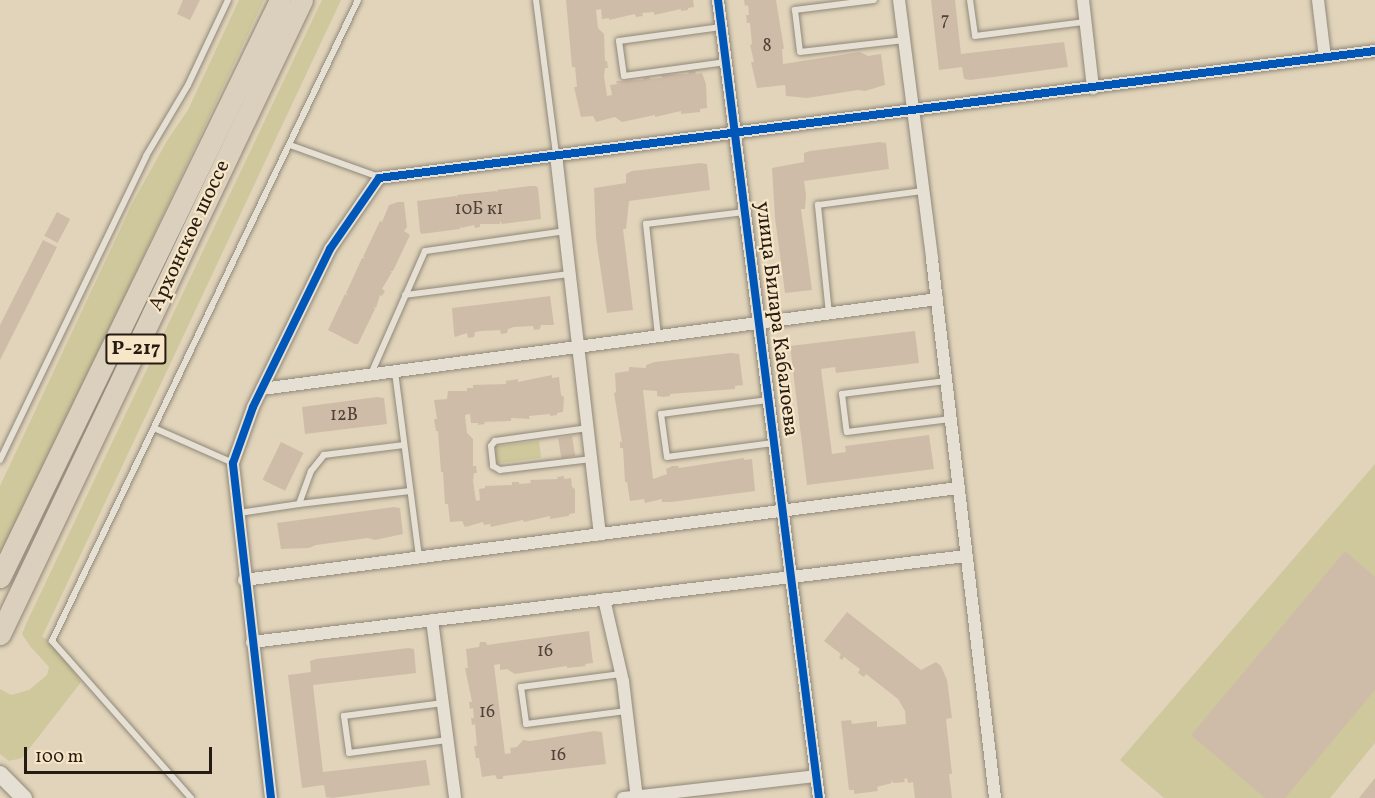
<!DOCTYPE html>
<html>
<head>
<meta charset="utf-8">
<style>
  body { margin:0 }
  #map { position:relative; width:1375px; height:798px; overflow:hidden; background:#e1d4ba; font-family:Vollkorn,serif }
  div>[style] { position:absolute }
  [style*='--x'] { left:calc(var(--x)*1px); top:calc(var(--y)*1px); width:calc(var(--w)*1px); rotate:calc(var(--a)*1deg) }
  .green>* { inset:0; background:#cfc89c; transform-origin:0 0 }
  .building>* { inset:0; background:#cfbca8; transform-origin:0 0 }
  .roads { filter:drop-shadow(0 0 2px #908879) drop-shadow(0 0 2px #908879) }
  .lane>* { height:6px; margin:-3px; padding:0 3px; transform-origin:3px; border-radius:3px; background:#e6dfd3 }
  .street>* { height:12px; margin:-6px; padding:0 6px; transform-origin:6px; border-radius:6px; background:#e6dfd3 }
  .secondary>* { height:16px; margin:-8px; padding:0 8px; transform-origin:8px; border-radius:8px; background:#e6dfd3 }
  .highway>* { height:21px; margin:-10.5px; padding:0 10.5px; transform-origin:10.5px; border-radius:10.5px; background:#dad0bd }
  .cycleway>* { height:8px; margin:-4px; padding:0 4px; transform-origin:4px; border-radius:4px; background:#0057b8 }
  span { translate:-50% -50%; white-space:nowrap; text-align:center; line-height:1.15; -webkit-text-stroke:4.5px #f7e6c7; paint-order:stroke }
  .number-label { font-size:18px; color:#504338 }
  .number-label span { -webkit-text-stroke-width:0 }
  .shield-label span { padding:2px 4px; background:#f7e6c7; border:2px solid; border-radius:4px; -webkit-text-stroke-width:0 }
  .shield-label { font-size:20px; color:#261b13; font-weight:700 }
  .street-label { font-size:21px; color:#261b13 }
  .scale { position:absolute; left:24px; top:747px; width:188px; height:27px; box-sizing:border-box; border:3px solid #261b13; border-top:0; padding-left:8px; font-size:18px; line-height:21px; white-space:nowrap; color:#261b13; -webkit-text-stroke:4px #f7e6c7; paint-order:stroke }
</style>
</head>
<body>
<div id="map">
  <div class="green">
    <div style="clip-path:polygon(239px 0,264px 0,0 561px,0 486px,133px 202px,168px 139px,188px 110px)"></div>
    <div style="clip-path:polygon(322px 0,341px 0,42px 637px,52px 641px,81px 682px,22px 758px,9px 761px,0 754px,0 689px,11px 695px,29px 690px,47px 675px,49px 667px,30px 646px,22px 634px,26px 624px)"></div>
    <div style="left:539px;top:441px;width:17px;height:45px;rotate:83deg"></div>
    <div style="clip-path:polygon(1375px 464px,1375px 743px,1330px 798px,1164px 798px,1120px 760px)"></div>
  </div>
  <div class="building">
    <div style="clip-path:polygon(183px 0,200px 0,190px 20px,177px 14px)"></div>
    <div style="clip-path:polygon(566px 0,693px 0,694px 7px,688px 8px,688px 10px,681px 11px,681px 9px,654px 15px,654px 12px,642px 13px,643px 16px,636px 17px,635px 14px,609px 20px,609px 18px,602px 19px,601px 9px,596px 10px,598px 28px,604px 34px,605px 61px,607px 61px,608px 68px,605px 68px,604px 76px,607px 96px,612px 95px,610px 85px,617px 84px,616px 81px,643px 80px,643px 78px,650px 77px,650px 79px,662px 78px,661px 75px,689px 74px,688px 72px,695px 71px,696px 74px,702px 73px,706px 84px,707px 108px,700px 109px,700px 112px,681px 114px,681px 111px,655px 117px,655px 115px,622px 122px,615px 117px,596px 122px,593px 116px,581px 117px,574px 87px,577px 87px,575px 67px,572px 67px)"></div>
    <div style="clip-path:polygon(744px 0,776px 0,784px 49px,782px 49px,783px 64px,860px 52px,868px 56px,881px 54px,885px 85px,865px 91px,858px 90px,807px 98px,786px 96px,785px 85px,757px 88px,751px 62px,754px 62px,750px 45px,752px 44px,750px 23px,747px 23px,746px 15px,749px 15px,748px 5px,745px 6px)"></div>
    <div style="clip-path:polygon(931px 0,955px 0,961px 54px,1064px 42px,1068px 67px,970px 80px,964px 79px,962px 67px,939px 70px)"></div>
    <div style="clip-path:polygon(880px 142px,886px 143px,889px 169px,804px 181px,806px 195px,805px 209px,801px 209px,812px 290px,785px 293px,775px 218px,772px 168px,804px 162px,804px 153px,810px 151px)"></div>
    <div style="clip-path:polygon(701px 163px,707px 164px,710px 190px,629px 201px,626px 229px,623px 229px,633px 310px,607px 313px,596px 238px,594px 188px,626px 183px,626px 174px,632px 171px)"></div>
    <div style="clip-path:polygon(530px 186px,536px 186px,538px 188px,541px 219px,502px 224px,500px 221px,500px 224px,480px 224px,480px 227px,475px 228px,474px 225px,461px 228px,460px 226px,460px 229px,421px 234px,420px 231px,417px 201px,456px 196px,458px 198px,457px 195px,496px 191px,498px 193px,497px 190px)"></div>
    <div style="clip-path:polygon(398px 202px,404px 202px,407px 227px,404px 231px,410px 235px,393px 271px,390px 271px,392px 272px,382px 289px,385px 291px,382px 296px,380px 295px,376px 308px,373px 306px,375px 309px,358px 344px,355px 344px,328px 330px,345px 294px,348px 296px,346px 293px,362px 258px,366px 258px,363px 257px,380px 221px,382px 222px,389px 205px)"></div>
    <div style="left:57px;top:212px;width:15px;height:27px;rotate:28deg"></div>
    <div style="clip-path:polygon(43px 240px,57px 247px,0 360px,0 325px)"></div>
    <div style="clip-path:polygon(550px 296px,554px 325px,541px 325px,540px 329px,534px 330px,533px 326px,514px 327px,508px 329px,507px 333px,501px 334px,500px 330px,481px 331px,475px 332px,474px 337px,468px 338px,467px 333px,455px 337px,454px 334px,452px 308px)"></div>
    <div style="clip-path:polygon(915px 331px,919px 363px,836px 373px,835px 367px,821px 369px,832px 454px,846px 452px,845px 446px,929px 435px,934px 469px,807px 485px,790px 346px)"></div>
    <div style="clip-path:polygon(731px 353px,739px 354px,743px 385px,735px 386px,735px 389px,670px 394px,670px 396px,664px 397px,657px 396px,657px 391px,643px 390px,653px 479px,667px 474px,666px 469px,672px 466px,678px 466px,679px 468px,744px 458px,744px 460px,752px 459px,755px 491px,671px 502px,662px 502px,662px 499px,645px 503px,644px 499px,630px 501px,627px 482px,625px 482px,623px 448px,620px 448px,620px 442px,622px 442px,614px 393px,616px 392px,615px 373px,629px 371px,629px 367px,646px 368px,646px 365px,655px 362px)"></div>
    <div style="clip-path:polygon(552px 375px,552px 378px,559px 377px,561px 395px,564px 397px,563px 412px,557px 413px,557px 415px,550px 416px,550px 414px,529px 416px,530px 419px,511px 418px,511px 421px,484px 422px,485px 424px,478px 425px,478px 423px,471px 423px,470px 414px,465px 415px,467px 433px,473px 439px,473px 466px,476px 466px,477px 473px,474px 473px,473px 481px,476px 501px,480px 500px,479px 489px,485px 488px,485px 486px,512px 485px,512px 482px,519px 482px,519px 484px,531px 483px,530px 480px,558px 479px,557px 477px,564px 476px,564px 479px,571px 478px,572px 487px,575px 489px,575px 513px,569px 514px,569px 516px,550px 519px,550px 516px,524px 522px,523px 520px,491px 527px,490px 524px,484px 525px,483px 522px,465px 527px,462px 521px,450px 522px,448px 504px,445px 504px,443px 472px,441px 472px,438px 431px,436px 431px,434px 419px,437px 419px,434px 400px,447px 399px,448px 391px,467px 391px,467px 388px,473px 388px,473px 385px,506px 384px,506px 381px,518px 379px,518px 382px)"></div>
    <div style="clip-path:polygon(377px 397px,384px 398px,387px 424px,305px 434px,302px 407px)"></div>
    <div style="left:572px;top:436px;width:20px;height:14px;rotate:81deg"></div>
    <div style="left:281px;top:442px;width:25px;height:42px;rotate:26deg"></div>
    <div style="clip-path:polygon(394px 507px,400px 508px,403px 534px,375px 540px,368px 538px,316px 545px,309px 548px,281px 549px,277px 523px)"></div>
    <div style="clip-path:polygon(1345px 551px,1375px 577px,1375px 690px,1285px 798px,1265px 798px,1191px 735px)"></div>
    <div style="clip-path:polygon(847px 612px,921px 670px,936px 662px,941px 666px,947px 680px,952px 718px,946px 719px,952px 774px,949px 774px,952px 798px,915px 798px,913px 782px,908px 783px,907px 778px,904px 779px,905px 782px,894px 783px,891px 780px,892px 783px,877px 787px,878px 791px,854px 794px,854px 790px,849px 790px,841px 721px,851px 720px,852px 724px,877px 721px,877px 727px,906px 724px,905px 711px,898px 699px,866px 674px,864px 677px,858px 673px,860px 669px,844px 657px,842px 660px,839px 658px,841px 654px,824px 641px)"></div>
    <div style="clip-path:polygon(589px 631px,593px 663px,585px 664px,586px 666px,567px 668px,567px 666px,515px 674px,507px 669px,500px 670px,500px 664px,494px 665px,505px 754px,511px 753px,510px 748px,517px 747px,523px 740px,530px 741px,594px 731px,602px 732px,606px 764px,503px 776px,503px 779px,497px 779px,495px 775px,482px 777px,479px 758px,476px 758px,474px 746px,477px 746px,475px 724px,472px 725px,471px 718px,474px 718px,473px 708px,470px 709px,469px 702px,472px 702px,465px 668px,468px 668px,466px 649px,479px 647px,480px 642px,486px 642px,487px 645px)"></div>
    <div style="clip-path:polygon(409px 648px,414px 649px,416px 673px,313px 685px,323px 772px,426px 760px,430px 785px,332px 798px,326px 797px,324px 785px,302px 788px,288px 675px,311px 672px,310px 661px,316px 659px)"></div>
    <div style="clip-path:polygon(1375px 778px,1375px 798px,1359px 798px)"></div>
  </div>
  <div class="roads">
    <div class="lane">
      <div style="--x:536;--y:0;--w:156;--a:82.6"></div>
      <div style="--x:874;--y:0;--w:80;--a:172.8"></div>
      <div style="--x:795;--y:10;--w:42;--a:83.2"></div>
      <div style="--x:800;--y:52;--w:105;--a:-6.6"></div>
      <div style="--x:970;--y:0;--w:36;--a:82"></div>
      <div style="--x:975;--y:36;--w:111;--a:-7.3"></div>
      <div style="--x:721;--y:27;--w:103;--a:172.2"></div>
      <div style="--x:619;--y:41;--w:35;--a:82"></div>
      <div style="--x:624;--y:76;--w:103;--a:-7.8"></div>
      <div style="--x:290;--y:145;--w:95;--a:19.8"></div>
      <div style="--x:405;--y:295;--w:166;--a:-7.3"></div>
      <div style="--x:829;--y:314;--w:110;--a:-95.8"></div>
      <div style="--x:818;--y:205;--w:106;--a:-7.6"></div>
      <div style="--x:658;--y:336;--w:113;--a:-96.1"></div>
      <div style="--x:646;--y:224;--w:99;--a:-7"></div>
      <div style="--x:395;--y:372;--w:188;--a:82.6"></div>
      <div style="--x:371;--y:374;--w:134;--a:-66.3"></div>
      <div style="--x:425;--y:251;--w:141;--a:-8.1"></div>
      <div style="--x:946;--y:381;--w:105;--a:172.9"></div>
      <div style="--x:842;--y:394;--w:38;--a:83"></div>
      <div style="--x:847;--y:432;--w:104;--a:-7.2"></div>
      <div style="--x:768;--y:400;--w:108;--a:172.5"></div>
      <div style="--x:661;--y:414;--w:43;--a:82.1"></div>
      <div style="--x:667;--y:457;--w:107;--a:-7.5"></div>
      <div style="--x:154;--y:428;--w:86;--a:23.9"></div>
      <div style="--x:588;--y:428;--w:94;--a:172"></div>
      <div style="--x:495;--y:441;--w:6;--a:129"></div>
      <div style="--x:491;--y:446;--w:20;--a:84"></div>
      <div style="--x:493;--y:466;--w:8;--a:30"></div>
      <div style="--x:500;--y:470;--w:92;--a:-6.9"></div>
      <div style="--x:404;--y:445;--w:81;--a:172.9"></div>
      <div style="--x:324;--y:455;--w:21;--a:129"></div>
      <div style="--x:311;--y:471;--w:35;--a:110"></div>
      <div style="--x:299;--y:504;--w:112;--a:-6.7"></div>
      <div style="--x:0;--y:460;--w:337;--a:-64.3"></div>
      <div style="--x:146;--y:156;--w:82;--a:-59.4"></div>
      <div style="--x:188;--y:85;--w:94;--a:-64.8"></div>
      <div style="--x:239;--y:513;--w:61;--a:-8.5"></div>
      <div style="--x:621;--y:674;--w:101;--a:172.6"></div>
      <div style="--x:521;--y:687;--w:37;--a:82"></div>
      <div style="--x:526;--y:724;--w:101;--a:-7.4"></div>
      <div style="--x:443;--y:703;--w:100;--a:172.5"></div>
      <div style="--x:344;--y:716;--w:37;--a:82"></div>
      <div style="--x:349;--y:753;--w:99;--a:-7.6"></div>
      <div style="--x:191;--y:798;--w:210;--a:-131.5"></div>
      <div style="--x:52;--y:641;--w:710;--a:-64.48"></div>
    </div>
    <div class="street">
      <div style="--x:718;--y:0;--w:804;--a:82.79"></div>
      <div style="--x:899;--y:0;--w:261;--a:82.7"></div>
      <div style="--x:932;--y:259;--w:543;--a:83.33"></div>
      <div style="--x:1083;--y:0;--w:89;--a:83.5"></div>
      <div style="--x:1318;--y:0;--w:58;--a:83.1"></div>
      <div style="--x:556;--y:155;--w:382;--a:83.4"></div>
      <div style="--x:262;--y:389;--w:681;--a:-7.59"></div>
      <div style="--x:244;--y:580;--w:720;--a:-7.34"></div>
      <div style="--x:604;--y:599;--w:84;--a:77"></div>
      <div style="--x:623;--y:681;--w:118;--a:83.2"></div>
      <div style="--x:432;--y:620;--w:179;--a:82.6"></div>
      <div style="--x:252;--y:642;--w:719;--a:-6.87"></div>
      <div style="--x:271;--y:798;--w:337;--a:-96.5"></div>
      <div style="--x:233;--y:463;--w:59;--a:-70.3"></div>
      <div style="--x:253;--y:407;--w:176;--a:-64"></div>
      <div style="--x:330;--y:249;--w:86;--a:-55.4"></div>
      <div style="--x:379;--y:178;--w:1004;--a:-7.27"></div>
      <div style="--x:623;--y:798;--w:194;--a:-6.5"></div>
    </div>
    <div class="secondary">
      <div style="--x:0;--y:774;--w:34;--a:45"></div>
    </div>
    <div class="highway">
      <div style="--x:0;--y:577;--w:641;--a:-64.11"></div>
      <div style="--x:0;--y:634;--w:702;--a:-64.53"></div>
    </div>
  </div>
  <div class="cycleway">
    <div style="--x:718;--y:0;--w:804;--a:82.79"></div>
    <div style="--x:271;--y:798;--w:337;--a:-96.5"></div>
    <div style="--x:233;--y:463;--w:59;--a:-70.3"></div>
    <div style="--x:253;--y:407;--w:176;--a:-64"></div>
    <div style="--x:330;--y:249;--w:86;--a:-55.4"></div>
    <div style="--x:379;--y:178;--w:1004;--a:-7.27"></div>
  </div>
  <div class="number-label">
    <span style="left:945px;top:21px">7</span>
    <span style="left:767px;top:47px">8</span>
    <span style="left:479px;top:210px">10Б к1</span>
    <span style="left:344px;top:416px">12В</span>
    <span style="left:545px;top:652px">16</span>
    <span style="left:487px;top:713px">16</span>
    <span style="left:558px;top:756px">16</span>
  </div>
  <div class="shield-label">
    <span style="left:136px;top:349px">Р-217</span>
  </div>
  <div class="street-label">
    <span style="left:190px;top:236px;rotate:-65deg">Архонское шоссе</span>
    <span style="left:776px;top:319px;rotate:83deg">улица Билара Кабалоева</span>
  </div>
  <div class="scale">100 m</div>
</div>
</body>
</html>
